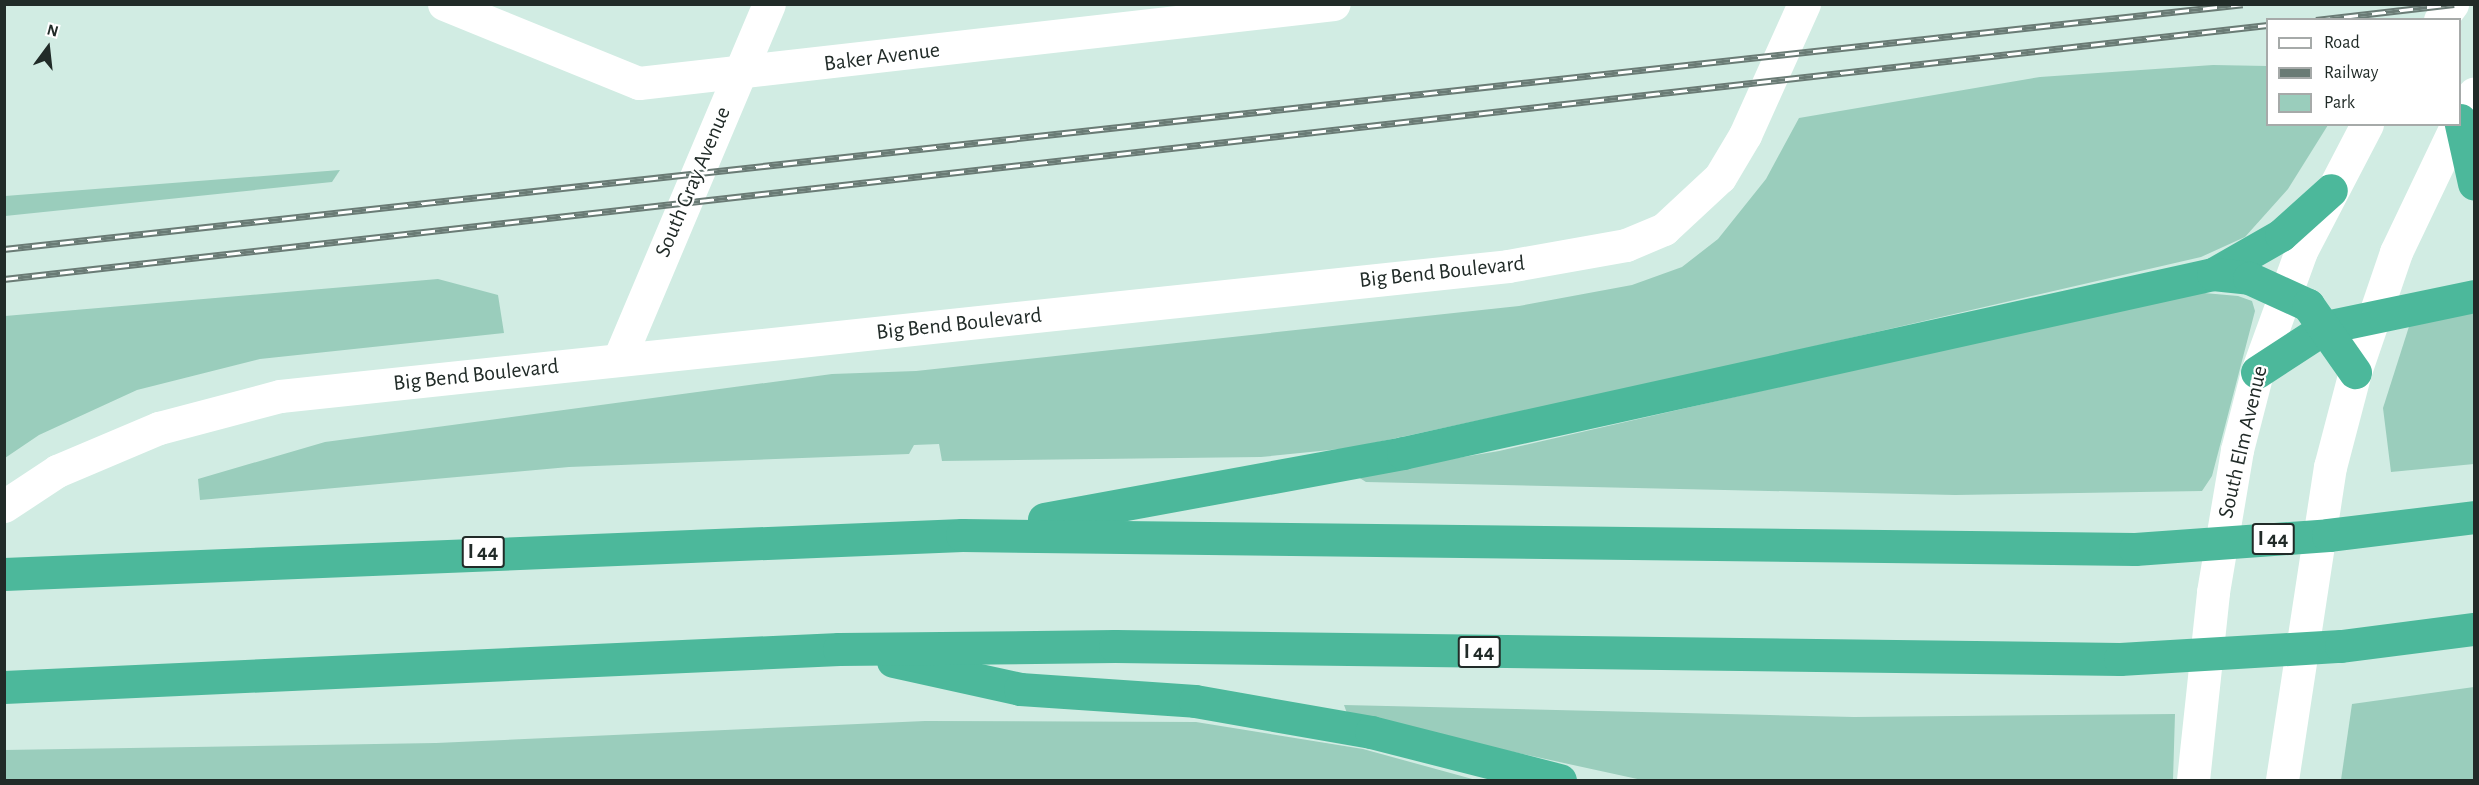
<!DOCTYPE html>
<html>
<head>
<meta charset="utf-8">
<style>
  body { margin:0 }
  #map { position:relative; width:2479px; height:785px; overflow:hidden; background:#d1ece3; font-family:"Alegreya Sans",sans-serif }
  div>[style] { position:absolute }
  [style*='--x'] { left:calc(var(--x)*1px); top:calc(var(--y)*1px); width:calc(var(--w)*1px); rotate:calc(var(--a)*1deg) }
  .green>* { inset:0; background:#9acdbc }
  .street>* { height:33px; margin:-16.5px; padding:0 16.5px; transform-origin:16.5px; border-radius:16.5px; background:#fff }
  .secondary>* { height:33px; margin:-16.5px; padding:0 16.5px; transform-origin:16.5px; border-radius:16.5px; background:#fff }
  .highway>* { height:33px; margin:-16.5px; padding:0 16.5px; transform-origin:16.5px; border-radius:16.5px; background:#4cb89b }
  .rail>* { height:7px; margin-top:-3.5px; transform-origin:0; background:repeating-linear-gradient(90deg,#fff 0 14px,#6a7b75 0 28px); box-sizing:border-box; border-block:2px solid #6a7b75 }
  span { translate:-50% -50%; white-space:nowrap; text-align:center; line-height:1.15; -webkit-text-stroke:4.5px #fff; paint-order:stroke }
  .shield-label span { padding:2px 4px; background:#fff; border:2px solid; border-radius:4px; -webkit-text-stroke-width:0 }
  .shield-label { font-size:21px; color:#212b28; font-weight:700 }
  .street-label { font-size:22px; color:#212b28 }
  .frame { position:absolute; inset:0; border:6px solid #212b28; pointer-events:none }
  .legend { position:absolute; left:2266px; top:18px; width:195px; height:108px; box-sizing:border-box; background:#fff; border:2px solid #a6aaa9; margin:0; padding:8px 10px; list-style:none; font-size:18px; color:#212b28 }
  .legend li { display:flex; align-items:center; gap:12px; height:30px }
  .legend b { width:30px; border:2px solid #a6aaa9 }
  .north { position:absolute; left:18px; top:18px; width:60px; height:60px; -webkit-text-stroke:4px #fff; paint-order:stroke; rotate:15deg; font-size:16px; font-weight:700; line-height:24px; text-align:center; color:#212b28 }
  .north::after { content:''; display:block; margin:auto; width:21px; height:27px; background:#212b28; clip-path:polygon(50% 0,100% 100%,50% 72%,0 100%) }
</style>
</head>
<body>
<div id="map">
  <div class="green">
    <div style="clip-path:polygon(2213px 65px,2267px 66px,2268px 124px,2328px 125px,2288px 189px,2245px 237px,2201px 257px,1690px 375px,1350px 448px,1261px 457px,942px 461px,939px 444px,914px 445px,909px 454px,569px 467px,200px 500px,198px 479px,325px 442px,832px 374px,916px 371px,1519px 306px,1632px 285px,1682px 267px,1718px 239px,1766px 179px,1799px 118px,2040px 77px)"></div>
    <div style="clip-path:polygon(340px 170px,332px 182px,5px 216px,5px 196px)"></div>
    <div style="clip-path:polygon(438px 279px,498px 295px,504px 333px,260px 359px,137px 390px,39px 435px,5px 458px,5px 316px)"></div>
    <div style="clip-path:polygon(2193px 292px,2238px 296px,2252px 301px,2255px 311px,2212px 476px,2202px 491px,1955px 495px,1366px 482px,1355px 475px,1499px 451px)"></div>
    <div style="clip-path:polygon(2474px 306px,2474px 464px,2391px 472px,2383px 408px,2413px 314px)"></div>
    <div style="clip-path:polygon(2474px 687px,2474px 780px,2341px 780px,2352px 704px)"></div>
    <div style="clip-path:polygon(1344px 705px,1854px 717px,2175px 714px,2173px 780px,1642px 780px,1348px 716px)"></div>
    <div style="clip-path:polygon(925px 721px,1196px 722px,1363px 749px,1476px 780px,5px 780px,4px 750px,436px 743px)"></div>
  </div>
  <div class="street">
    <div style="--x:444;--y:4;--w:210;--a:22.1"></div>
    <div style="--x:639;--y:83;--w:699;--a:-6.48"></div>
    <div style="--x:619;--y:359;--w:385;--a:-67.1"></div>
  </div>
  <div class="secondary">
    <div style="--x:2440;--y:20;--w:20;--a:-53"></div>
    <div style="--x:2460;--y:120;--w:30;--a:-62"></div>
    <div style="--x:4;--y:506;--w:64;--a:-33.4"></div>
    <div style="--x:57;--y:471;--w:111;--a:-22.9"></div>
    <div style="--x:159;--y:428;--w:125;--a:-14.8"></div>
    <div style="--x:280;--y:396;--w:1235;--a:-6.04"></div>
    <div style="--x:1508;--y:266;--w:120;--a:-10.1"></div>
    <div style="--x:1626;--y:245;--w:41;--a:-22.8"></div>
    <div style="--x:1664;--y:229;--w:76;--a:-42.9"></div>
    <div style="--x:1720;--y:177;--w:49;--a:-59.2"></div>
    <div style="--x:1745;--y:135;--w:144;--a:-65.8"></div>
    <div style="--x:2193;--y:780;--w:189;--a:-83.9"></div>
    <div style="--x:2213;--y:592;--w:144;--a:-80.4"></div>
    <div style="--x:2237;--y:450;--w:81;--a:-75.6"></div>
    <div style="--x:2257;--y:372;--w:129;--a:-70"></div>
    <div style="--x:2301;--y:251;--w:143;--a:-62.5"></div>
    <div style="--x:2282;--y:780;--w:317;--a:-81.3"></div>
    <div style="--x:2330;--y:467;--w:98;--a:-75.3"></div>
    <div style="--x:2355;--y:372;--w:127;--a:-71.1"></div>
    <div style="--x:2396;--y:252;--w:142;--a:-64.5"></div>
  </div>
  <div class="highway">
    <div style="--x:2460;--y:120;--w:65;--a:77.5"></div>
    <div style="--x:2213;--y:274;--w:78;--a:-29.8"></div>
    <div style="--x:2281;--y:235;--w:67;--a:-42"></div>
    <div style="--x:2257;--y:372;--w:82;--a:-33.1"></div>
    <div style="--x:2326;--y:327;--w:151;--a:-11.8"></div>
    <div style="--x:1044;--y:519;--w:365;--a:-10.4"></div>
    <div style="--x:1403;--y:453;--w:830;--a:-12.46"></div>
    <div style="--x:2213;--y:274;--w:36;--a:6"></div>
    <div style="--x:2249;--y:278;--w:65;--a:24.6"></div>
    <div style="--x:2308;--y:305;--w:82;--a:55"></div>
    <div style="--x:4;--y:574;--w:959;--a:-2.33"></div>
    <div style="--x:962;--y:535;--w:1173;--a:0.68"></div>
    <div style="--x:2135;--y:549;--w:194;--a:-4.1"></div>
    <div style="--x:2328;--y:535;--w:147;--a:-7"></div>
    <div style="--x:893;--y:661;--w:130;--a:12.4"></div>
    <div style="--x:1020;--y:689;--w:175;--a:3.9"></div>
    <div style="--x:1195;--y:701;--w:179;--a:10"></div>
    <div style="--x:1371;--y:732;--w:195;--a:14.3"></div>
    <div style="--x:4;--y:687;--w:836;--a:-2.61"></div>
    <div style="--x:839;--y:649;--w:276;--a:-0.6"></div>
    <div style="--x:1115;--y:646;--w:1005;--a:0.74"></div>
    <div style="--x:2120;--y:659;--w:221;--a:-3.4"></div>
    <div style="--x:2341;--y:646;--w:134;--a:-7.3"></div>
  </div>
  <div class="rail">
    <div style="--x:2316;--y:20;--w:139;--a:-6.6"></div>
    <div style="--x:4;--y:249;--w:2252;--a:-6.24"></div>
    <div style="--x:4;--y:279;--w:2278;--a:-6.4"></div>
  </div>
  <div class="shield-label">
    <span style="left:2273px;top:539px">I 44</span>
    <span style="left:483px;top:552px">I 44</span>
    <span style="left:1479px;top:652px">I 44</span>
  </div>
  <div class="street-label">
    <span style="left:882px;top:57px;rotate:-7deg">Baker Avenue</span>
    <span style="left:693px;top:182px;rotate:-67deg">South Gray Avenue</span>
    <span style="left:1442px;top:272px;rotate:-6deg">Big Bend Boulevard</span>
    <span style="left:959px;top:324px;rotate:-6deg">Big Bend Boulevard</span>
    <span style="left:476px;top:375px;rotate:-6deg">Big Bend Boulevard</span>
    <span style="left:2243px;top:442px;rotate:-77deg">South Elm Avenue</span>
  </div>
  <div class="frame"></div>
  <ul class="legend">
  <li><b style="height:8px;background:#fff"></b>Road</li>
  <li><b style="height:8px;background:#6a7b75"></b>Railway</li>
  <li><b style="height:16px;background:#9acdbc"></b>Park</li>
  </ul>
  <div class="north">N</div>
</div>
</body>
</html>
